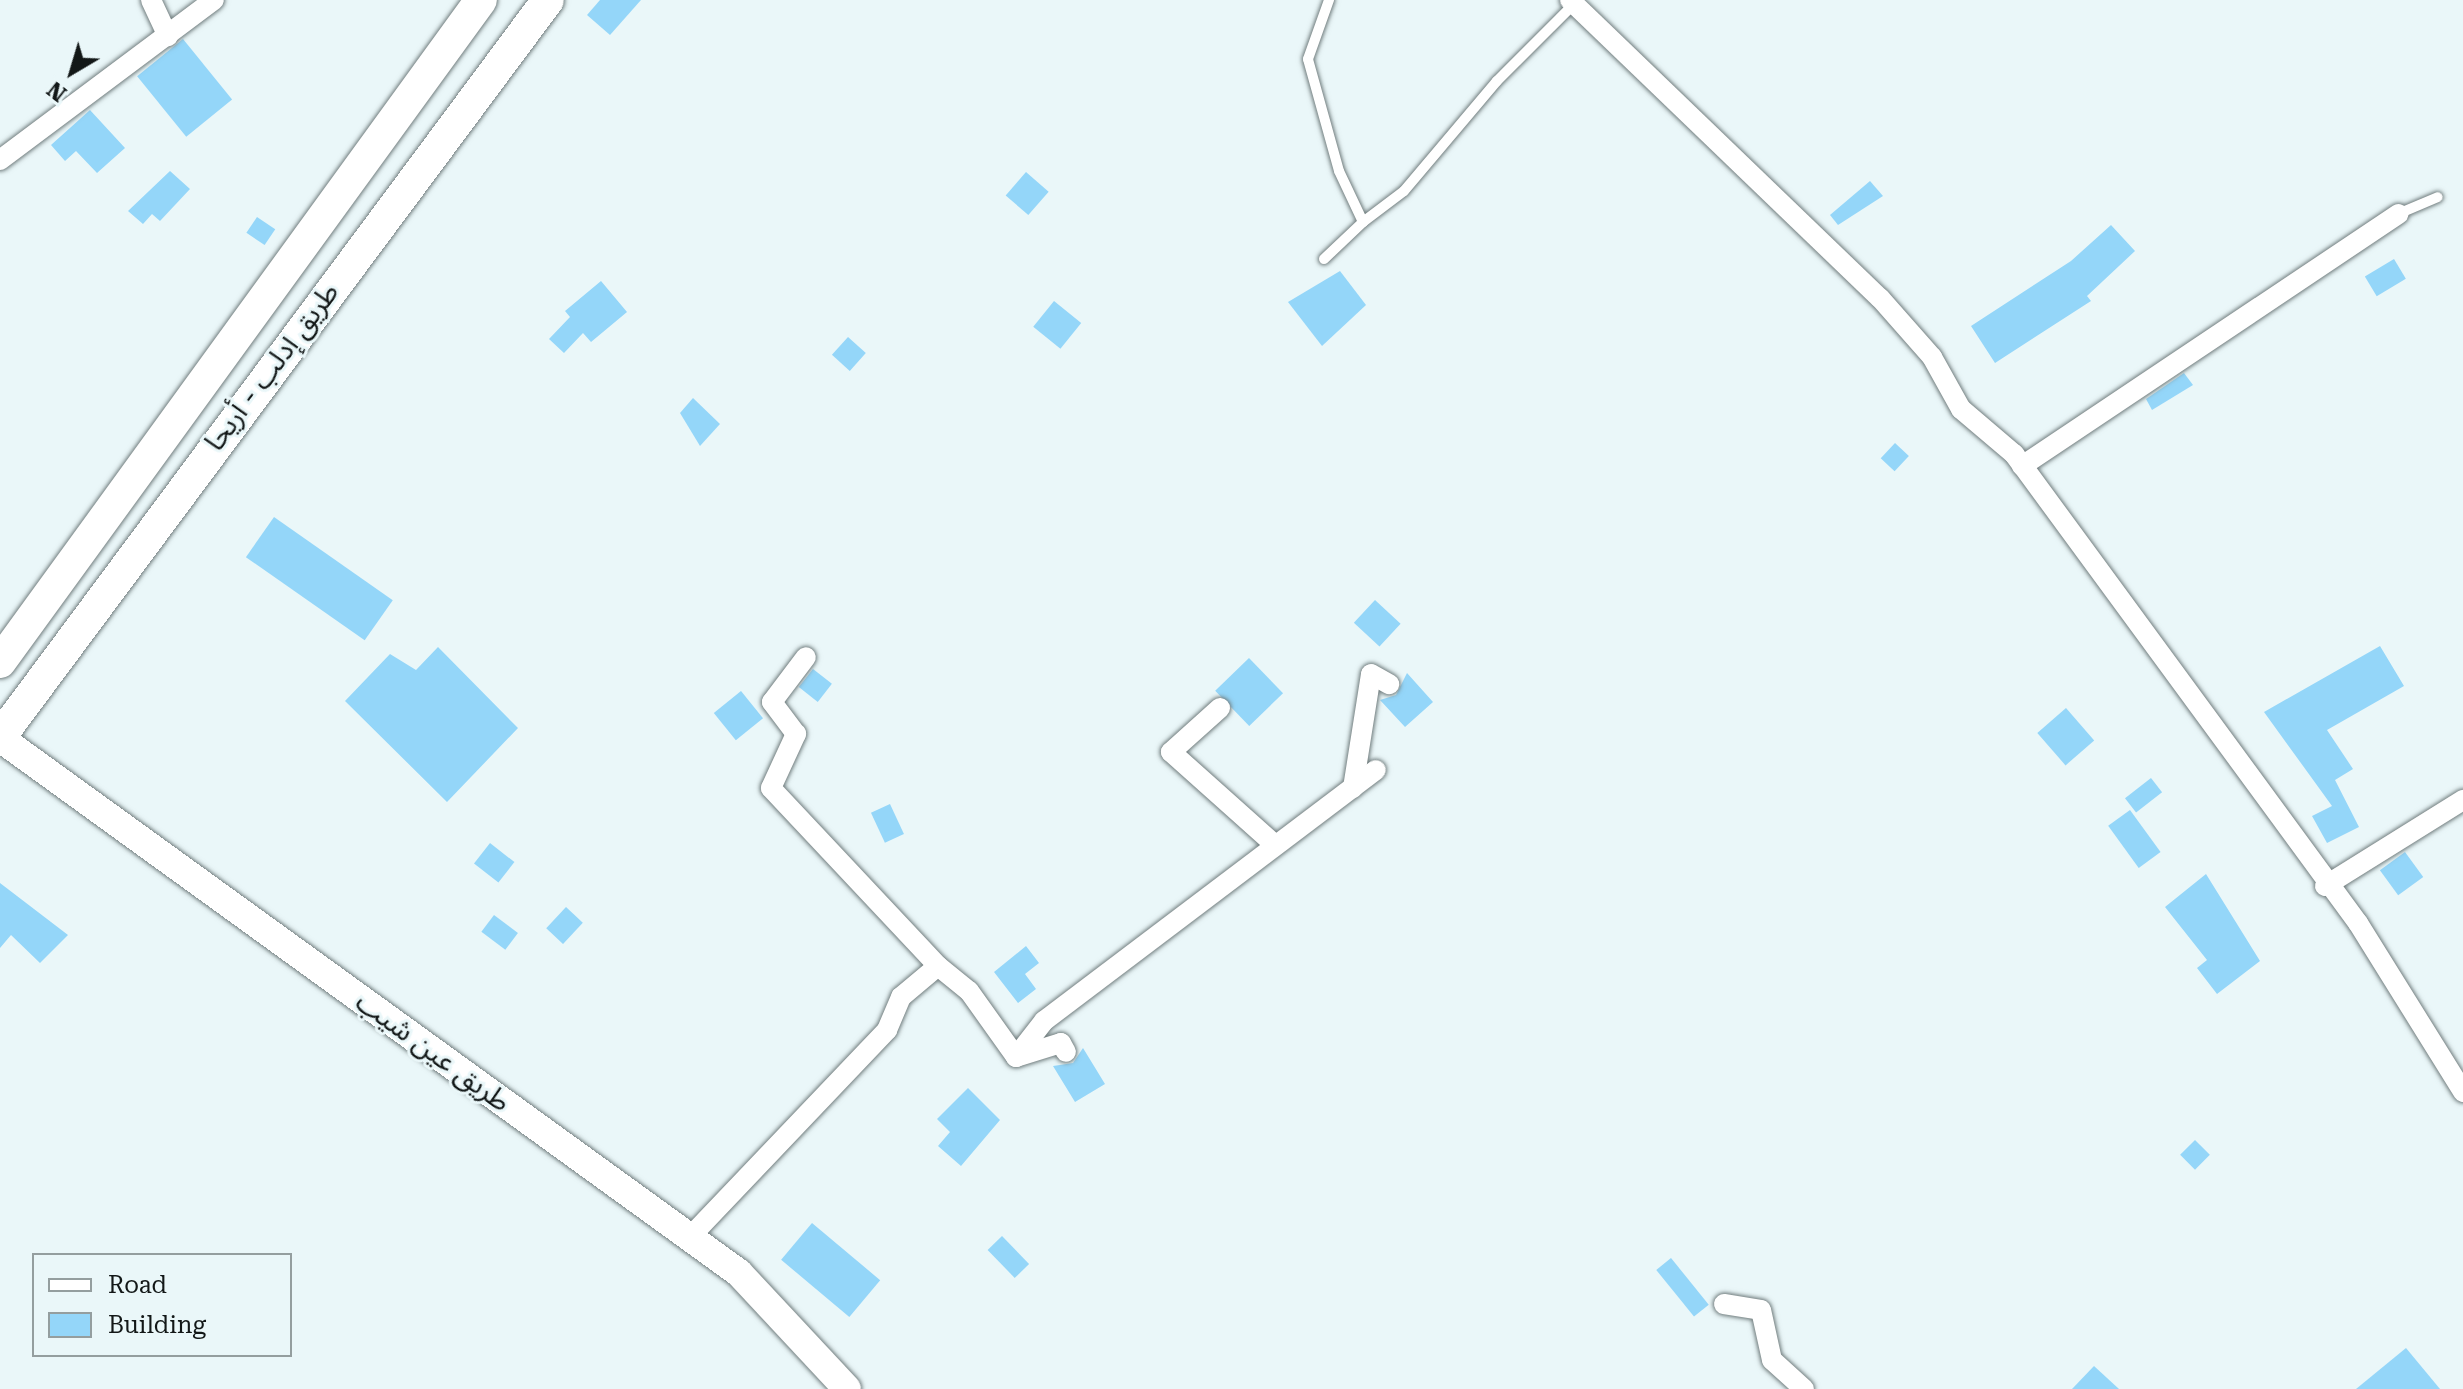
<!DOCTYPE html>
<html>
<head>
<meta charset="utf-8">
<style>
  body { margin:0 }
  #map { position:relative; width:2463px; height:1389px; overflow:hidden; background:#eaf7f9; font-family:"Roboto Serif","Noto Sans Arabic",serif }
  div>[style] { position:absolute }
  [style*='--x'] { left:calc(var(--x)*1px); top:calc(var(--y)*1px); width:calc(var(--w)*1px); rotate:calc(var(--a)*1deg) }
  .building>* { inset:0; background:#94d6f9; transform-origin:0 0 }
  .roads { filter:drop-shadow(0 0 2px #717d7e) drop-shadow(0 0 2px #717d7e) }
  .service>* { height:10px; margin:-5px; padding:0 5px; transform-origin:5px; border-radius:5px; background:#fff }
  .minor>* { height:20px; margin:-10px; padding:0 10px; transform-origin:10px; border-radius:10px; background:#fff }
  .secondary>* { height:28px; margin:-14px; padding:0 14px; transform-origin:14px; border-radius:14px; background:#fff }
  .primary>* { height:32px; margin:-16px; padding:0 16px; transform-origin:16px; border-radius:16px; background:#fff }
  span { translate:-50% -50%; white-space:nowrap; text-align:center; line-height:1.15; -webkit-text-stroke:6px #eaf7f9; paint-order:stroke }
  .street-label { font-size:28px; color:#131818 }
  .legend { position:absolute; left:32px; top:1253px; width:260px; height:104px; box-sizing:border-box; background:#eaf7f9; border:2px solid #949e9f; margin:0; padding:10px 14px; list-style:none; font-size:24px; color:#131818 }
  .legend li { display:flex; align-items:center; gap:16px; height:40px }
  .legend b { width:40px; border:2px solid #949e9f }
  .north { position:absolute; left:32px; top:32px; width:80px; height:80px; -webkit-text-stroke:6px #eaf7f9; paint-order:stroke; rotate:218deg; font-size:22px; font-weight:700; line-height:32px; text-align:center; color:#131818 }
  .north::after { content:''; display:block; margin:auto; width:28px; height:36px; background:#131818; clip-path:polygon(50% 0,100% 100%,50% 72%,0 100%) }
</style>
</head>
<body>
<div id="map">
  <div class="building">
    <div style="clip-path:polygon(600px 0,641px 0,610px 35px,587px 15px)"></div>
    <div style="left:183px;top:39px;width:78px;height:59px;rotate:51deg"></div>
    <div style="clip-path:polygon(90px 110px,125px 148px,97px 173px,76px 151px,65px 161px,51px 145px)"></div>
    <div style="clip-path:polygon(170px 171px,190px 189px,160px 221px,152px 214px,143px 224px,128px 211px)"></div>
    <div style="left:1026px;top:172px;width:30px;height:31px;rotate:41deg"></div>
    <div style="clip-path:polygon(1870px 181px,1883px 196px,1838px 225px,1830px 215px)"></div>
    <div style="left:257px;top:217px;width:22px;height:19px;rotate:34deg"></div>
    <div style="clip-path:polygon(2111px 225px,2135px 251px,2087px 296px,2091px 301px,1995px 363px,1971px 326px,2071px 261px)"></div>
    <div style="left:2394px;top:259px;width:23px;height:34px;rotate:59deg"></div>
    <div style="clip-path:polygon(1340px 271px,1366px 305px,1322px 346px,1288px 302px)"></div>
    <div style="clip-path:polygon(601px 281px,627px 312px,591px 342px,583px 333px,564px 353px,549px 339px,570px 317px,565px 311px)"></div>
    <div style="left:1054px;top:301px;width:35px;height:33px;rotate:39deg"></div>
    <div style="left:848px;top:337px;width:24px;height:24px;rotate:42deg"></div>
    <div style="clip-path:polygon(2184px 373px,2193px 385px,2152px 410px,2146px 399px)"></div>
    <div style="clip-path:polygon(693px 398px,720px 424px,700px 446px,680px 413px)"></div>
    <div style="left:1895px;top:443px;width:19px;height:21px;rotate:43deg"></div>
    <div style="left:274px;top:517px;width:145px;height:49px;rotate:35deg"></div>
    <div style="left:1375px;top:600px;width:35px;height:31px;rotate:43deg"></div>
    <div style="clip-path:polygon(2380px 646px,2404px 686px,2327px 730px,2353px 769px,2335px 780px,2359px 827px,2327px 843px,2312px 816px,2332px 806px,2264px 712px)"></div>
    <div style="clip-path:polygon(438px 647px,518px 728px,447px 802px,345px 701px,390px 654px,416px 670px)"></div>
    <div style="left:1249px;top:658px;width:49px;height:47px;rotate:46deg"></div>
    <div style="left:813px;top:669px;width:24px;height:23px;rotate:38deg"></div>
    <div style="clip-path:polygon(1407px 673px,1433px 702px,1405px 727px,1380px 700px,1396px 695px)"></div>
    <div style="left:741px;top:691px;width:35px;height:35px;rotate:51deg"></div>
    <div style="left:2066px;top:708px;width:43px;height:38px;rotate:49deg"></div>
    <div style="left:2151px;top:778px;width:18px;height:33px;rotate:52deg"></div>
    <div style="left:890px;top:804px;width:33px;height:21px;rotate:65deg"></div>
    <div style="left:2130px;top:810px;width:52px;height:27px;rotate:54deg"></div>
    <div style="left:490px;top:843px;width:31px;height:26px;rotate:38deg"></div>
    <div style="left:2405px;top:852px;width:31px;height:31px;rotate:54deg"></div>
    <div style="clip-path:polygon(2206px 874px,2260px 961px,2217px 994px,2197px 968px,2207px 960px,2165px 907px)"></div>
    <div style="clip-path:polygon(0 883px,68px 935px,40px 963px,11px 935px,0 948px)"></div>
    <div style="left:566px;top:907px;width:23px;height:29px;rotate:43deg"></div>
    <div style="left:494px;top:915px;width:30px;height:21px;rotate:37deg"></div>
    <div style="clip-path:polygon(1026px 946px,1039px 963px,1025px 974px,1036px 989px,1018px 1003px,994px 972px)"></div>
    <div style="clip-path:polygon(1083px 1048px,1105px 1084px,1075px 1102px,1053px 1066px,1073px 1063px)"></div>
    <div style="clip-path:polygon(968px 1088px,1000px 1120px,961px 1166px,938px 1146px,950px 1132px,937px 1119px)"></div>
    <div style="left:2195px;top:1140px;width:21px;height:21px;rotate:45deg"></div>
    <div style="left:812px;top:1223px;width:89px;height:48px;rotate:40deg"></div>
    <div style="left:1002px;top:1236px;width:39px;height:20px;rotate:46deg"></div>
    <div style="left:1671px;top:1258px;width:60px;height:19px;rotate:51deg"></div>
    <div style="clip-path:polygon(2406px 1348px,2440px 1389px,2356px 1389px)"></div>
    <div style="clip-path:polygon(2094px 1366px,2119px 1389px,2072px 1389px)"></div>
  </div>
  <div class="roads">
    <div class="service">
      <div style="--x:2398;--y:214;--w:43;--a:-23"></div>
      <div style="--x:1363;--y:222;--w:51;--a:-37.1"></div>
      <div style="--x:1404;--y:191;--w:144;--a:-49.8"></div>
      <div style="--x:1497;--y:81;--w:109;--a:-45"></div>
      <div style="--x:1324;--y:259;--w:54;--a:-43.5"></div>
      <div style="--x:1363;--y:222;--w:56;--a:-115.2"></div>
      <div style="--x:1339;--y:171;--w:116;--a:-105.5"></div>
      <div style="--x:1308;--y:59;--w:63;--a:-70.4"></div>
    </div>
    <div class="minor">
      <div style="--x:151;--y:0;--w:40;--a:65"></div>
      <div style="--x:1570;--y:0;--w:430;--a:43.9"></div>
      <div style="--x:1880;--y:298;--w:79;--a:48.6"></div>
      <div style="--x:1932;--y:357;--w:60;--a:60.9"></div>
      <div style="--x:1961;--y:409;--w:70;--a:40.3"></div>
      <div style="--x:2014;--y:454;--w:582;--a:53.74"></div>
      <div style="--x:2358;--y:923;--w:199;--a:58.1"></div>
      <div style="--x:0;--y:160;--w:267;--a:-36.8"></div>
      <div style="--x:2022;--y:466;--w:453;--a:-33.8"></div>
      <div style="--x:1220;--y:708;--w:66;--a:138.1"></div>
      <div style="--x:1171;--y:752;--w:140;--a:41.8"></div>
      <div style="--x:1353;--y:788;--w:115;--a:-81"></div>
      <div style="--x:1371;--y:674;--w:21;--a:29"></div>
      <div style="--x:2325;--y:886;--w:163;--a:-31.9"></div>
      <div style="--x:938;--y:966;--w:40;--a:39"></div>
      <div style="--x:969;--y:991;--w:81;--a:54.5"></div>
      <div style="--x:1016;--y:1057;--w:47;--a:-17.3"></div>
      <div style="--x:1061;--y:1043;--w:10;--a:61"></div>
      <div style="--x:1016;--y:1057;--w:46;--a:-52.1"></div>
      <div style="--x:1044;--y:1021;--w:416;--a:-37.1"></div>
      <div style="--x:690;--y:1237;--w:286;--a:-46.4"></div>
      <div style="--x:887;--y:1030;--w:36;--a:-67"></div>
      <div style="--x:901;--y:997;--w:48;--a:-40"></div>
      <div style="--x:938;--y:966;--w:244;--a:-133.2"></div>
      <div style="--x:771;--y:788;--w:60;--a:-65.2"></div>
      <div style="--x:796;--y:734;--w:40;--a:-127"></div>
      <div style="--x:772;--y:702;--w:56;--a:-52.9"></div>
      <div style="--x:1724;--y:1304;--w:37;--a:9"></div>
      <div style="--x:1761;--y:1310;--w:51;--a:77.6"></div>
      <div style="--x:1772;--y:1360;--w:43;--a:42.2"></div>
    </div>
    <div class="secondary">
      <div style="--x:0;--y:738;--w:912;--a:35.9"></div>
      <div style="--x:739;--y:1273;--w:158;--a:47"></div>
    </div>
    <div class="primary">
      <div style="--x:0;--y:662;--w:818;--a:-54"></div>
      <div style="--x:0;--y:737;--w:918;--a:-53.37"></div>
    </div>
  </div>
  <div class="street-label">
    <span style="left:272px;top:367px;rotate:-53deg">طريق إدلب - أريحا</span>
    <span style="left:433px;top:1052px;rotate:36deg">طريق عين شيب</span>
  </div>
  <ul class="legend">
  <li><b style="height:10px;background:#fff"></b>Road</li>
  <li><b style="height:22px;background:#94d6f9"></b>Building</li>
  </ul>
  <div class="north">N</div>
</div>
</body>
</html>
